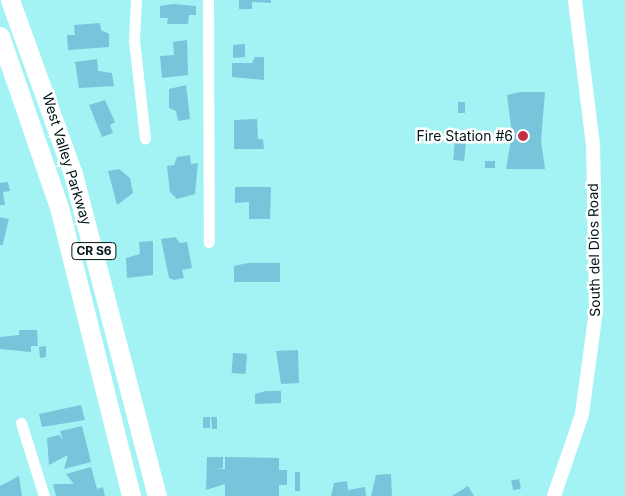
<!DOCTYPE html>
<html>
<head>
<meta charset="utf-8">
<style>
  body { margin:0 }
  #map { position:relative; width:625px; height:496px; overflow:hidden; background:#a3f2f4; font-family:Inter,sans-serif }
  div>[style] { position:absolute }
  [style*='--x'] { left:calc(var(--x)*1px); top:calc(var(--y)*1px); width:calc(var(--w)*1px); rotate:calc(var(--a)*1deg) }
  .building>* { inset:0; background:#76c5db; transform-origin:0 0 }
  .minor>* { height:11px; margin:-5.5px; padding:0 5.5px; transform-origin:5.5px; border-radius:5.5px; background:#fff }
  .tertiary>* { height:14px; margin:-7px; padding:0 7px; transform-origin:7px; border-radius:7px; background:#fff }
  .primary>* { height:19px; margin:-9.5px; padding:0 9.5px; transform-origin:9.5px; border-radius:9.5px; background:#fff }
  .dots>* { width:14px; height:14px; translate:-50% -50%; box-sizing:border-box; border:2px solid #fff; border-radius:50% }
  span { translate:-50% -50%; white-space:nowrap; text-align:center; line-height:1.15; -webkit-text-stroke:5px #fff; paint-order:stroke }
  .shield-label span { padding:1px 4px; background:#fff; border:1px solid; border-radius:4px; -webkit-text-stroke-width:0 }
  .shield-label { font-size:12px; color:#001516; font-weight:700 }
  .poi-label { font-size:14px; color:#001516 }
  .right { translate:-100% -50%; text-align:right }
  .street-label { font-size:14px; color:#001516 }
</style>
</head>
<body>
<div id="map">
  <div class="building">
    <div style="clip-path:polygon(239px 0,271px 0,271px 3px,252px 2px,252px 9px,239px 9px)"></div>
    <div style="clip-path:polygon(173px 4px,196px 6px,196px 15px,189px 15px,188px 24px,167px 24px,168px 18px,160px 18px,160px 6px)"></div>
    <div style="clip-path:polygon(100px 23px,101px 30px,109px 34px,109px 47px,68px 50px,67px 35px,75px 35px,74px 25px)"></div>
    <div style="clip-path:polygon(187px 40px,188px 75px,162px 78px,160px 56px,174px 55px,173px 42px)"></div>
    <div style="clip-path:polygon(245px 44px,245px 57px,233px 58px,233px 45px)"></div>
    <div style="clip-path:polygon(255px 57px,264px 57px,264px 80px,232px 77px,232px 63px,252px 63px)"></div>
    <div style="clip-path:polygon(97px 59px,98px 71px,112px 73px,114px 86px,79px 88px,75px 62px)"></div>
    <div style="clip-path:polygon(186px 85px,190px 119px,178px 121px,176px 111px,169px 108px,169px 89px)"></div>
    <div style="clip-path:polygon(521px 92px,545px 92px,541px 141px,545px 169px,506px 169px,512px 134px,507px 95px)"></div>
    <div style="clip-path:polygon(105px 100px,115px 122px,110px 125px,113px 133px,102px 137px,89px 105px)"></div>
    <div style="left:458px;top:102px;width:7px;height:11px"></div>
    <div style="clip-path:polygon(257px 119px,258px 139px,263px 139px,264px 149px,234px 149px,234px 120px)"></div>
    <div style="left:455px;top:140px;width:11px;height:20px;rotate:5deg"></div>
    <div style="clip-path:polygon(190px 155px,191px 164px,198px 163px,195px 194px,177px 199px,170px 192px,167px 166px,174px 165px,177px 157px)"></div>
    <div style="left:485px;top:161px;width:10px;height:7px"></div>
    <div style="clip-path:polygon(119px 169px,130px 178px,133px 193px,117px 205px,108px 171px)"></div>
    <div style="clip-path:polygon(8px 182px,10px 191px,3px 192px,5px 205px,0 205px,0 183px)"></div>
    <div style="clip-path:polygon(235px 187px,271px 187px,270px 219px,249px 219px,249px 202px,235px 203px)"></div>
    <div style="left:0;top:217px;width:9px;height:27px;rotate:13deg"></div>
    <div style="clip-path:polygon(175px 237px,180px 243px,187px 242px,192px 268px,182px 270px,184px 278px,174px 280px,169px 278px,161px 239px)"></div>
    <div style="clip-path:polygon(153px 241px,153px 275px,127px 278px,126px 258px,140px 254px,139px 242px)"></div>
    <div style="clip-path:polygon(248px 263px,280px 263px,280px 282px,234px 282px,234px 266px)"></div>
    <div style="clip-path:polygon(19px 330px,37px 330px,38px 346px,31px 346px,31px 352px,0 349px,0 337px,19px 335px)"></div>
    <div style="clip-path:polygon(46px 346px,46px 357px,40px 358px,39px 347px)"></div>
    <div style="clip-path:polygon(298px 350px,299px 383px,281px 384px,276px 351px)"></div>
    <div style="left:233px;top:353px;width:14px;height:20px;rotate:4deg"></div>
    <div style="clip-path:polygon(266px 391px,281px 391px,281px 403px,255px 404px,255px 394px)"></div>
    <div style="clip-path:polygon(81px 405px,85px 420px,42px 427px,39px 414px)"></div>
    <div style="left:203px;top:417px;width:7px;height:11px"></div>
    <div style="clip-path:polygon(211px 417px,217px 417px,217px 429px,212px 429px)"></div>
    <div style="clip-path:polygon(82px 426px,91px 462px,64px 469px,68px 455px,49px 465px,47px 438px,59px 435px,63px 440px,60px 431px)"></div>
    <div style="clip-path:polygon(207px 457px,223px 457px,223px 468px,217px 469px,225px 469px,225px 457px,279px 458px,279px 470px,287px 470px,287px 485px,279px 485px,279px 496px,225px 496px,225px 484px,206px 490px)"></div>
    <div style="clip-path:polygon(91px 467px,97px 489px,103px 487px,105px 496px,56px 496px,53px 484px,74px 484px,66px 474px)"></div>
    <div style="left:295px;top:472px;width:5px;height:19px"></div>
    <div style="clip-path:polygon(391px 474px,392px 496px,371px 496px,376px 475px)"></div>
    <div style="clip-path:polygon(19px 476px,22px 496px,0 496px,0 486px)"></div>
    <div style="left:519px;top:479px;width:10px;height:8px;rotate:79deg"></div>
    <div style="clip-path:polygon(347px 481px,348px 490px,365px 487px,366px 496px,331px 496px,334px 483px)"></div>
    <div style="clip-path:polygon(468px 486px,474px 496px,452px 496px)"></div>
  </div>
  <div class="minor">
    <div style="--x:136;--y:0;--w:40;--a:92.9"></div>
    <div style="--x:134;--y:40;--w:99;--a:83.6"></div>
    <div style="--x:208;--y:0;--w:242;--a:89.8"></div>
    <div style="--x:21;--y:423;--w:77;--a:72.5"></div>
  </div>
  <div class="tertiary">
    <div style="--x:554;--y:496;--w:87;--a:-71.1"></div>
    <div style="--x:582;--y:414;--w:104;--a:-82.3"></div>
    <div style="--x:596;--y:311;--w:166;--a:-91"></div>
    <div style="--x:593;--y:145;--w:146;--a:-97.1"></div>
  </div>
  <div class="primary">
    <div style="--x:10;--y:0;--w:185;--a:70.1"></div>
    <div style="--x:73;--y:174;--w:333;--a:75.4"></div>
    <div style="--x:0;--y:36;--w:181;--a:71"></div>
    <div style="--x:59;--y:207;--w:298;--a:76"></div>
  </div>
  <div class="dots">
    <div style="left:523px;top:136px;background:#c13044"></div>
  </div>
  <div class="shield-label">
    <span style="left:94px;top:251px">CR S6</span>
  </div>
  <div class="poi-label">
    <span class="right" style="left:513px;top:136px">Fire Station #6</span>
  </div>
  <div class="street-label">
    <span style="left:67px;top:159px;rotate:73deg">West Valley Parkway</span>
    <span style="left:594px;top:250px;rotate:-91deg">South del Dios Road</span>
  </div>
</div>
</body>
</html>
